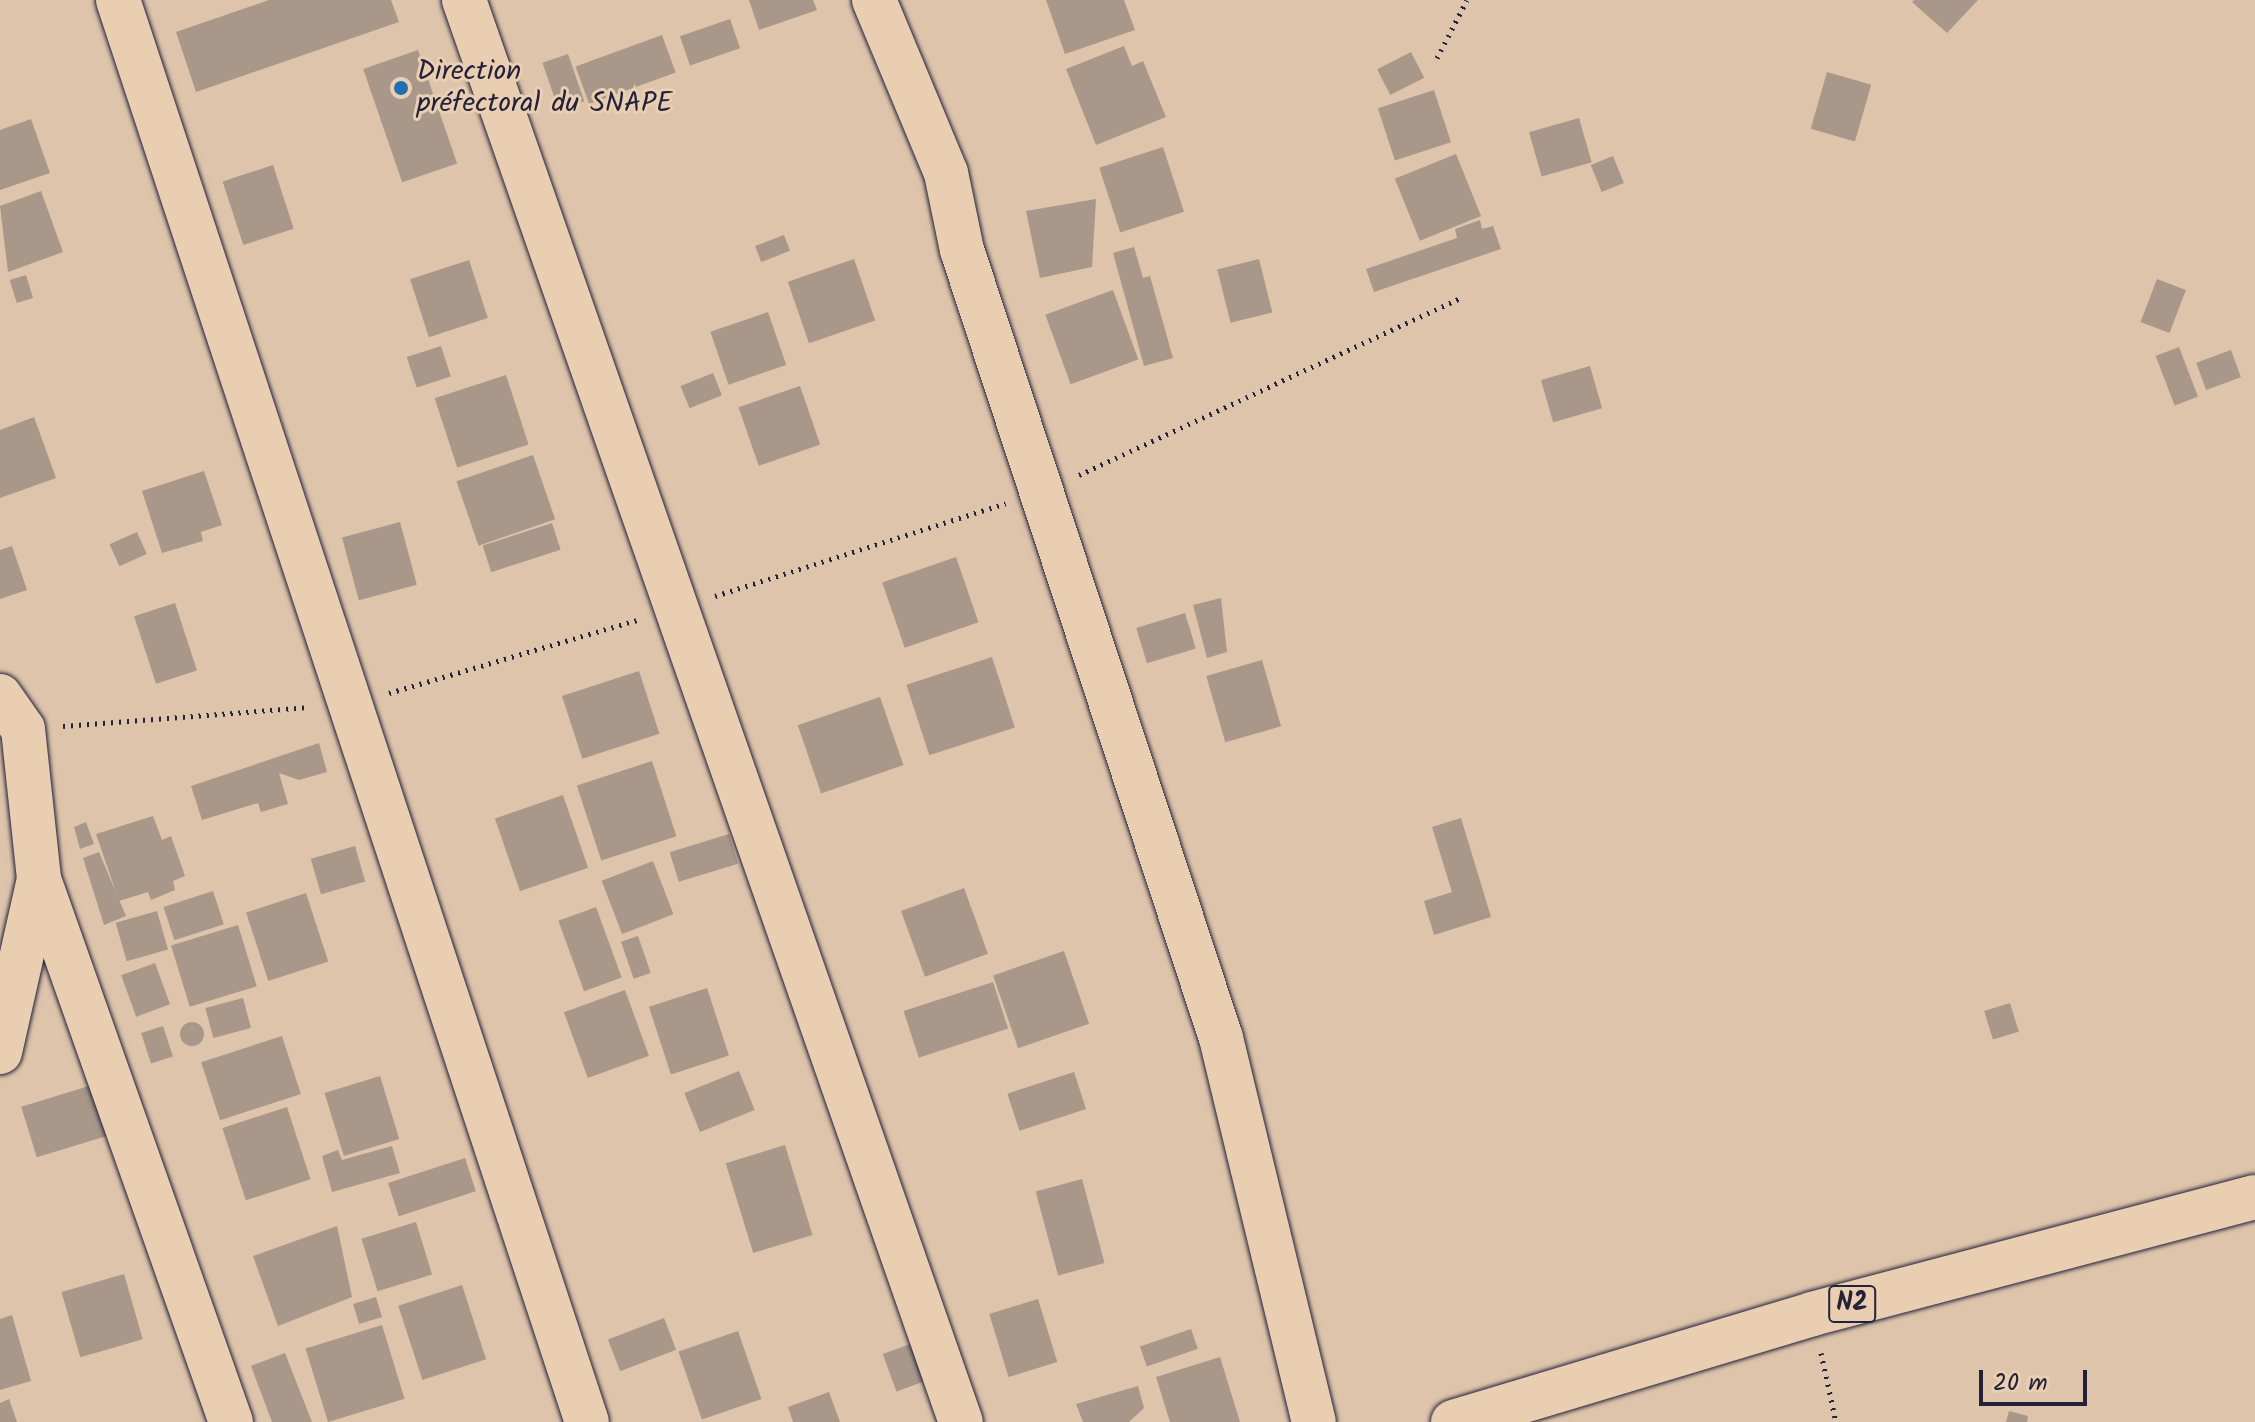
<!DOCTYPE html>
<html>
<head>
<meta charset="utf-8">
<style>
  body { margin:0 }
  #map { position:relative; width:2255px; height:1422px; overflow:hidden; background:#dec4aa; font-family:Kalam,sans-serif }
  div>[style] { position:absolute }
  [style*='--x'] { left:calc(var(--x)*1px); top:calc(var(--y)*1px); width:calc(var(--w)*1px); rotate:calc(var(--a)*1deg) }
  .building>* { inset:0; background:#a9978a; transform-origin:0 0 }
  .round { border-radius:50% }
  .path>* { height:5px; margin-top:-2.5px; transform-origin:0; background:repeating-linear-gradient(90deg,#22223b 0 2px,transparent 0 8px) }
  .roads { filter:drop-shadow(0 0 2px #22223b) drop-shadow(0 0 2px #22223b) }
  .minor>* { height:44px; margin:-22px; padding:0 22px; transform-origin:22px; border-radius:22px; background:#eaceb1 }
  .highway>* { height:44px; margin:-22px; padding:0 22px; transform-origin:22px; border-radius:22px; background:#eaceb1 }
  .dots>* { width:22px; height:22px; translate:-50% -50%; box-sizing:border-box; border:4px solid #eaceb1; border-radius:50% }
  span { translate:-50% -50%; white-space:nowrap; text-align:center; line-height:1.15; -webkit-text-stroke:6px #eaceb1; paint-order:stroke }
  .shield-label span { padding:2px 6px; background:#eaceb1; border:2px solid; border-radius:6px; -webkit-text-stroke-width:0 }
  .shield-label { font-size:26px; color:#22223b; font-weight:700 }
  .poi-label { font-size:28px; color:#22223b }
  .left { translate:0 -50%; text-align:left }
  .scale { position:absolute; left:1979px; top:1370px; width:108px; height:36px; box-sizing:border-box; border:4px solid #22223b; border-top:0; padding-left:10px; font-size:24px; line-height:28px; white-space:nowrap; color:#22223b; -webkit-text-stroke:6px #eaceb1; paint-order:stroke }
</style>
</head>
<body>
<div id="map">
  <div class="building">
    <div style="clip-path:polygon(269px 0,391px 0,399px 22px,196px 92px,176px 32px)"></div>
    <div style="clip-path:polygon(749px 0,813px 0,817px 10px,759px 30px)"></div>
    <div style="clip-path:polygon(1046px 0,1124px 0,1135px 30px,1065px 54px)"></div>
    <div style="clip-path:polygon(1978px 0,1947px 33px,1912px 2px,1914px 0)"></div>
    <div style="left:730px;top:19px;width:31px;height:53px;rotate:71deg"></div>
    <div style="left:662px;top:35px;width:40px;height:92px;rotate:70deg"></div>
    <div style="clip-path:polygon(1124px 46px,1132px 66px,1143px 61px,1166px 117px,1096px 145px,1066px 69px)"></div>
    <div style="left:418px;top:50px;width:120px;height:58px;rotate:71deg"></div>
    <div style="left:1411px;top:52px;width:29px;height:38px;rotate:63deg"></div>
    <div style="left:568px;top:54px;width:50px;height:27px;rotate:71deg"></div>
    <div style="left:1827px;top:72px;width:46px;height:59px;rotate:16deg"></div>
    <div style="left:1434px;top:90px;width:55px;height:59px;rotate:72deg"></div>
    <div style="left:1579px;top:118px;width:46px;height:52px;rotate:74deg"></div>
    <div style="clip-path:polygon(31px 119px,50px 173px,0 190px,0 130px)"></div>
    <div style="left:1163px;top:147px;width:68px;height:67px;rotate:72deg"></div>
    <div style="left:1456px;top:154px;width:67px;height:66px;rotate:68deg"></div>
    <div style="left:1613px;top:156px;width:29px;height:24px;rotate:68deg"></div>
    <div style="left:273px;top:165px;width:67px;height:53px;rotate:72deg"></div>
    <div style="clip-path:polygon(41px 191px,63px 252px,8px 272px,0 206px)"></div>
    <div style="clip-path:polygon(1096px 199px,1092px 267px,1040px 278px,1026px 211px)"></div>
    <div style="clip-path:polygon(1480px 220px,1482px 229px,1493px 226px,1501px 249px,1374px 292px,1366px 269px,1457px 238px,1455px 229px)"></div>
    <div style="left:784px;top:235px;width:17px;height:31px;rotate:69deg"></div>
    <div style="clip-path:polygon(1134px 247px,1143px 278px,1150px 276px,1173px 358px,1144px 366px,1113px 253px)"></div>
    <div style="left:854px;top:259px;width:65px;height:70px;rotate:71deg"></div>
    <div style="left:1259px;top:259px;width:55px;height:43px;rotate:76deg"></div>
    <div style="left:469px;top:260px;width:61px;height:62px;rotate:72deg"></div>
    <div style="left:26px;top:275px;width:24px;height:17px;rotate:73deg"></div>
    <div style="left:2157px;top:279px;width:31px;height:46px;rotate:21deg"></div>
    <div style="left:1113px;top:290px;width:74px;height:72px;rotate:70deg"></div>
    <div style="left:768px;top:312px;width:56px;height:61px;rotate:71deg"></div>
    <div style="left:441px;top:346px;width:32px;height:36px;rotate:72deg"></div>
    <div style="left:2179px;top:347px;width:53px;height:25px;rotate:69deg"></div>
    <div style="left:2231px;top:350px;width:29px;height:37px;rotate:70deg"></div>
    <div style="left:1590px;top:366px;width:44px;height:51px;rotate:74deg"></div>
    <div style="left:713px;top:373px;width:24px;height:35px;rotate:68deg"></div>
    <div style="left:506px;top:375px;width:73px;height:75px;rotate:72deg"></div>
    <div style="left:800px;top:386px;width:62px;height:65px;rotate:71deg"></div>
    <div style="clip-path:polygon(34px 417px,56px 478px,0 498px,0 430px)"></div>
    <div style="left:533px;top:455px;width:68px;height:81px;rotate:71deg"></div>
    <div style="clip-path:polygon(204px 471px,222px 525px,201px 532px,203px 541px,162px 553px,142px 491px)"></div>
    <div style="left:400px;top:522px;width:65px;height:60px;rotate:75deg"></div>
    <div style="left:552px;top:523px;width:28px;height:73px;rotate:72deg"></div>
    <div style="left:137px;top:532px;width:24px;height:30px;rotate:66deg"></div>
    <div style="clip-path:polygon(12px 546px,27px 590px,0 599px,0 550px)"></div>
    <div style="left:956px;top:557px;width:69px;height:78px;rotate:71deg"></div>
    <div style="clip-path:polygon(1221px 598px,1227px 652px,1207px 658px,1193px 605px)"></div>
    <div style="left:175px;top:603px;width:71px;height:43px;rotate:72deg"></div>
    <div style="left:1185px;top:613px;width:37px;height:51px;rotate:73deg"></div>
    <div style="left:992px;top:657px;width:74px;height:90px;rotate:72deg"></div>
    <div style="left:1262px;top:660px;width:69px;height:58px;rotate:74deg"></div>
    <div style="left:639px;top:671px;width:66px;height:81px;rotate:72deg"></div>
    <div style="left:880px;top:697px;width:72px;height:87px;rotate:71deg"></div>
    <div style="clip-path:polygon(319px 743px,327px 772px,299px 780px,279px 773px,288px 804px,261px 812px,258px 803px,202px 820px,191px 786px)"></div>
    <div style="left:652px;top:761px;width:79px;height:79px;rotate:72deg"></div>
    <div style="left:563px;top:795px;width:77px;height:72px;rotate:71deg"></div>
    <div style="clip-path:polygon(153px 816px,162px 840px,171px 836px,185px 876px,173px 881px,175px 890px,151px 900px,148px 892px,119px 901px,96px 834px)"></div>
    <div style="clip-path:polygon(1461px 818px,1491px 917px,1434px 935px,1424px 901px,1452px 892px,1432px 827px)"></div>
    <div style="clip-path:polygon(86px 822px,94px 844px,80px 849px,74px 827px)"></div>
    <div style="left:729px;top:834px;width:31px;height:62px;rotate:73deg"></div>
    <div style="left:355px;top:846px;width:37px;height:46px;rotate:74deg"></div>
    <div style="clip-path:polygon(99px 852px,126px 916px,104px 925px,83px 858px)"></div>
    <div style="left:653px;top:861px;width:57px;height:55px;rotate:69deg"></div>
    <div style="left:964px;top:888px;width:70px;height:67px;rotate:70deg"></div>
    <div style="left:213px;top:891px;width:35px;height:52px;rotate:72deg"></div>
    <div style="left:306px;top:893px;width:72px;height:63px;rotate:72deg"></div>
    <div style="left:596px;top:907px;width:75px;height:40px;rotate:70deg"></div>
    <div style="left:157px;top:911px;width:40px;height:43px;rotate:74deg"></div>
    <div style="left:238px;top:925px;width:64px;height:70px;rotate:73deg"></div>
    <div style="left:638px;top:936px;width:39px;height:18px;rotate:71deg"></div>
    <div style="left:1064px;top:951px;width:77px;height:75px;rotate:71deg"></div>
    <div style="left:155px;top:963px;width:44px;height:36px;rotate:70deg"></div>
    <div style="left:993px;top:982px;width:49px;height:94px;rotate:72deg"></div>
    <div style="left:707px;top:988px;width:71px;height:61px;rotate:72deg"></div>
    <div style="left:625px;top:990px;width:70px;height:65px;rotate:70deg"></div>
    <div style="left:243px;top:998px;width:31px;height:39px;rotate:75deg"></div>
    <div style="left:2010px;top:1003px;width:30px;height:27px;rotate:73deg"></div>
    <div class="round" style="left:180px;top:1022px;width:24px;height:24px"></div>
    <div style="left:163px;top:1026px;width:32px;height:23px;rotate:72deg"></div>
    <div style="left:282px;top:1036px;width:61px;height:85px;rotate:72deg"></div>
    <div style="left:739px;top:1071px;width:42px;height:59px;rotate:68deg"></div>
    <div style="left:1074px;top:1072px;width:39px;height:70px;rotate:72deg"></div>
    <div style="left:380px;top:1076px;width:66px;height:58px;rotate:73deg"></div>
    <div style="left:92px;top:1085px;width:53px;height:74px;rotate:73deg"></div>
    <div style="left:287px;top:1107px;width:76px;height:68px;rotate:72deg"></div>
    <div style="left:785px;top:1145px;width:94px;height:62px;rotate:73deg"></div>
    <div style="clip-path:polygon(392px 1146px,400px 1173px,332px 1192px,322px 1156px,338px 1150px,342px 1160px)"></div>
    <div style="left:465px;top:1158px;width:35px;height:81px;rotate:72deg"></div>
    <div style="left:1082px;top:1179px;width:87px;height:48px;rotate:75deg"></div>
    <div style="left:416px;top:1222px;width:55px;height:57px;rotate:73deg"></div>
    <div style="clip-path:polygon(337px 1226px,352px 1297px,278px 1326px,253px 1256px)"></div>
    <div style="left:124px;top:1274px;width:68px;height:65px;rotate:74deg"></div>
    <div style="left:462px;top:1285px;width:78px;height:67px;rotate:72deg"></div>
    <div style="left:376px;top:1297px;width:21px;height:24px;rotate:73deg"></div>
    <div style="left:1038px;top:1299px;width:66px;height:51px;rotate:73deg"></div>
    <div style="clip-path:polygon(12px 1315px,31px 1381px,0 1390px,0 1319px)"></div>
    <div style="left:664px;top:1318px;width:34px;height:60px;rotate:69deg"></div>
    <div style="left:382px;top:1325px;width:77px;height:80px;rotate:73deg"></div>
    <div style="left:1191px;top:1329px;width:21px;height:54px;rotate:71deg"></div>
    <div style="left:738px;top:1331px;width:72px;height:63px;rotate:71deg"></div>
    <div style="left:910px;top:1344px;width:40px;height:29px;rotate:70deg"></div>
    <div style="clip-path:polygon(285px 1353px,312px 1422px,272px 1422px,251px 1366px)"></div>
    <div style="clip-path:polygon(1220px 1357px,1240px 1422px,1170px 1422px,1156px 1377px)"></div>
    <div style="clip-path:polygon(1138px 1386px,1144px 1408px,1129px 1422px,1083px 1422px,1076px 1404px)"></div>
    <div style="clip-path:polygon(829px 1392px,840px 1422px,793px 1422px,788px 1407px)"></div>
    <div style="clip-path:polygon(9px 1399px,17px 1422px,0 1422px,0 1403px)"></div>
    <div style="clip-path:polygon(2009px 1411px,2028px 1416px,2027px 1422px,2006px 1422px)"></div>
  </div>
  <div class="path">
    <div style="--x:1437;--y:58;--w:65;--a:-62.7"></div>
    <div style="--x:1079;--y:475;--w:423;--a:-24.9"></div>
    <div style="--x:715;--y:596;--w:305;--a:-17.7"></div>
    <div style="--x:389;--y:693;--w:262;--a:-16.4"></div>
    <div style="--x:63;--y:726;--w:246;--a:-4.4"></div>
    <div style="--x:1821;--y:1353;--w:71;--a:77.7"></div>
  </div>
  <div class="roads">
    <div class="minor">
      <div style="--x:118;--y:0;--w:1497;--a:71.75"></div>
      <div style="--x:464;--y:0;--w:1506;--a:70.74"></div>
      <div style="--x:874;--y:0;--w:187;--a:67.4"></div>
      <div style="--x:946;--y:173;--w:79;--a:78.3"></div>
      <div style="--x:962;--y:250;--w:829;--a:71.81"></div>
      <div style="--x:1221;--y:1038;--w:395;--a:76.4"></div>
      <div style="--x:0;--y:696;--w:40;--a:55.1"></div>
      <div style="--x:23;--y:729;--w:151;--a:83.9"></div>
      <div style="--x:39;--y:879;--w:576;--a:70.53"></div>
      <div style="--x:0;--y:1052;--w:177;--a:-77.3"></div>
    </div>
    <div class="highway">
      <div style="--x:1453;--y:1422;--w:375;--a:-16.7"></div>
      <div style="--x:1812;--y:1314;--w:458;--a:-14.8"></div>
    </div>
  </div>
  <div class="dots">
    <div style="left:401px;top:88px;background:#1f6fb2"></div>
  </div>
  <div class="shield-label">
    <span style="left:1852px;top:1304px">N2</span>
  </div>
  <div class="poi-label">
    <span class="left" style="left:417px;top:88px">Direction<br>préfectoral du SNAPE</span>
  </div>
  <div class="scale">20 m</div>
</div>
</body>
</html>
